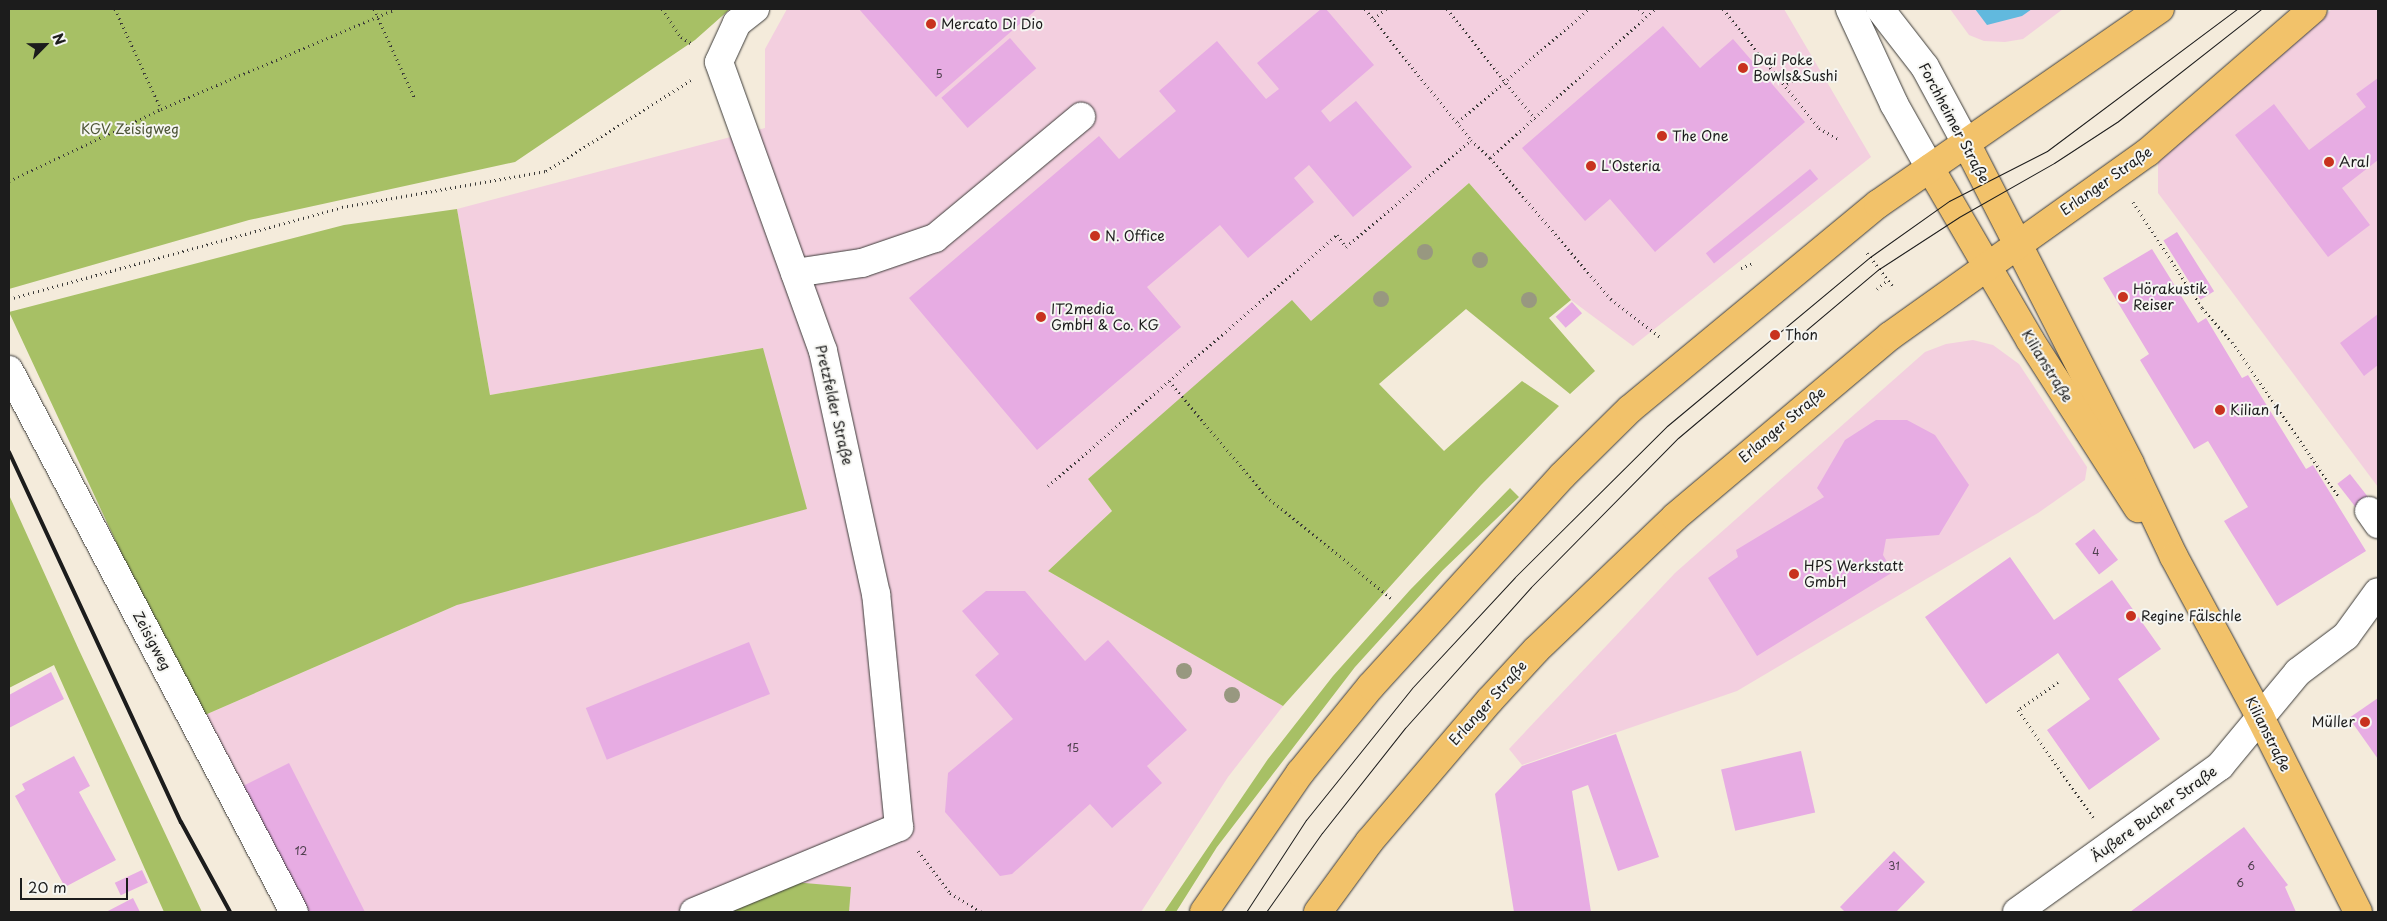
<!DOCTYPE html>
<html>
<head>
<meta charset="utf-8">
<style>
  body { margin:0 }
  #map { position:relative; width:2387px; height:921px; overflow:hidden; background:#f4ebdb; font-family:"Playpen Sans",sans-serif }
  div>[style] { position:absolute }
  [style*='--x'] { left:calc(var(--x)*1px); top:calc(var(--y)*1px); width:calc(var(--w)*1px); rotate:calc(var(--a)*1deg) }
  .built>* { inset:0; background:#f3cfdf }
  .green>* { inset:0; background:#a7c065 }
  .water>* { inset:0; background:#61b9de }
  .building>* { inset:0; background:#e7ace3; transform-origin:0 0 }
  .path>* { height:3px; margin-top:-1.5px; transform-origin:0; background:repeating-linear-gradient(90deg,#3c3b39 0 1px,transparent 0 5px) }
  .roads { filter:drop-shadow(0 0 1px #3c3b39) drop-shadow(0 0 1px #3c3b39) }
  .minor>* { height:28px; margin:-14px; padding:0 14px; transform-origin:14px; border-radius:14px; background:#fff }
  .major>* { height:28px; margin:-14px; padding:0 14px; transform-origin:14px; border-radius:14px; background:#f2c26a }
  .tram>* { height:1px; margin:-0.5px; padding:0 0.5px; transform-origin:0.5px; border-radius:0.5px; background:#1c1c1c }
  .rail>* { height:4px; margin:-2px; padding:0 2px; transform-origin:2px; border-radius:2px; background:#1c1c1c }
  .trees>* { width:16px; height:16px; margin:-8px; border-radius:50%; background:#989880 }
  .dots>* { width:14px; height:14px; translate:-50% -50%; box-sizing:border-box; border:2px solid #f6f6f2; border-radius:50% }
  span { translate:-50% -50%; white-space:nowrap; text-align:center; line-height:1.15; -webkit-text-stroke:4px #f6f6f2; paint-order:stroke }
  .number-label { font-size:11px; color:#4f404e }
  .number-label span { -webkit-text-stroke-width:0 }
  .poi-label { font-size:14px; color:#1c1c1c }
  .left { translate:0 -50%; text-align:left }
  .right { translate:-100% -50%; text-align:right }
  .street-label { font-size:14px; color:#1c1c1c }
  .park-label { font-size:14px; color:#4d5536 }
  .frame { position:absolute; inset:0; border:10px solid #1c1c1c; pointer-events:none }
  .north { position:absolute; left:20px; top:20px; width:50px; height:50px; -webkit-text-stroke:4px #f6f6f2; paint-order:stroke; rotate:67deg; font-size:14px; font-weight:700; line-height:20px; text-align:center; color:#1c1c1c }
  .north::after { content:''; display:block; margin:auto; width:18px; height:22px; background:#1c1c1c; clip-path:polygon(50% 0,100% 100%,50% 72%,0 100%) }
  .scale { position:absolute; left:20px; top:878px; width:108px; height:22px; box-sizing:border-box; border:2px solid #1c1c1c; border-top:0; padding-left:6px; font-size:15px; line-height:18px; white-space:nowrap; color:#1c1c1c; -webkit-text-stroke:4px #f6f6f2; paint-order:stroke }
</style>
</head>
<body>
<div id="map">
  <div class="built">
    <div style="clip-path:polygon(787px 9px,1784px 9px,1871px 157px,1633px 346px,1571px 300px,1469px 183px,1311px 321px,1293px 301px,1088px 479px,1112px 511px,1048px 571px,1283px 706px,1228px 777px,1141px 912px,849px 912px,850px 887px,720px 912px,300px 912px,198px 718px,457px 605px,762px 348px,490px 395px,457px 209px,765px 128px,765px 49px)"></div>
    <div style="clip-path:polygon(1950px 9px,2063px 9px,2023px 39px,2005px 42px,1984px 41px,1969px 35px)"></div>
    <div style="clip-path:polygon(2332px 9px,2378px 9px,2378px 487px,2158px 193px,2158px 161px)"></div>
    <div style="clip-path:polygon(1973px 340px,1993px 345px,2019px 364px,2087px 467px,2085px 480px,2038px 513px,1737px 691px,1522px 765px,1509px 749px,1675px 573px,1925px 352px,1946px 344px)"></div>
  </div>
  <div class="green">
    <div style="clip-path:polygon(9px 9px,730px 9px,695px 40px,515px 162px,249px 220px,9px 289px)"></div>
    <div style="clip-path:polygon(1469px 183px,1571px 300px,1549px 318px,1595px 371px,1570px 394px,1466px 309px,1379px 384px,1444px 451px,1522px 381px,1559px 406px,1481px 485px,1283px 706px,1048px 571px,1112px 511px,1088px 479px,1292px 300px,1311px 321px)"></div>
    <div style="clip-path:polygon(457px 209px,490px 395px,763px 348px,807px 509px,457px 605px,198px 718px,9px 312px,344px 225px)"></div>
    <div style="clip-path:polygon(1510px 488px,1519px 497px,1443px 570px,1355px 667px,1217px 847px,1176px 912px,1164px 912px,1268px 759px,1333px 676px,1410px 590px)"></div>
    <div style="clip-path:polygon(9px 495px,79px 650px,202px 912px,164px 912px,54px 665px,9px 688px)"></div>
    <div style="clip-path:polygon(793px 882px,851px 887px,849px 912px,720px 912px)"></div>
  </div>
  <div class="water">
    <div style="clip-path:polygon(1975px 9px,2032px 9px,2022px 16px,1987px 25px)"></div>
  </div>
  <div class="building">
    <div style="clip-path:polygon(859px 9px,1037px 9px,936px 97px)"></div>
    <div style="clip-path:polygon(1321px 9px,1326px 9px,1374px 65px,1321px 111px,1330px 122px,1356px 101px,1412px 167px,1353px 217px,1309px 165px,1294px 178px,1314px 202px,1248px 258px,1220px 225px,1147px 287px,1181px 327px,1037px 450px,909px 298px,1099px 136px,1119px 159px,1176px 111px,1159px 91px,1217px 41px,1266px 99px,1279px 89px,1257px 63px)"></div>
    <div style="clip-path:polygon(1663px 26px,1700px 68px,1733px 39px,1805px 122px,1655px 252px,1610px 199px,1585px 221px,1522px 148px)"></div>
    <div style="left:1010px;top:38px;width:40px;height:91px;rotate:49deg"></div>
    <div style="clip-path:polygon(2378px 78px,2378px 160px,2342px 188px,2370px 225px,2328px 257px,2235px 135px,2274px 104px,2309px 150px,2366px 107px,2356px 94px)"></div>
    <div style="left:1810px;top:169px;width:13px;height:134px;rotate:51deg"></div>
    <div style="left:2177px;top:232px;width:70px;height:16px;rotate:58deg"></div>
    <div style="clip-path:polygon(2152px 249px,2198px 323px,2206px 318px,2242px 378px,2248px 375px,2306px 469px,2313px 465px,2366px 551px,2277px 606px,2224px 521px,2248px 507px,2208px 441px,2194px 449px,2140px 360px,2149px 354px,2103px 278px)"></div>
    <div style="left:1572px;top:302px;width:15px;height:22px;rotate:48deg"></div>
    <div style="clip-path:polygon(2378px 314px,2378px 365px,2364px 376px,2340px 343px)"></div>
    <div style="clip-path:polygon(1876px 420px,1907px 420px,1935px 435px,1969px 485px,1939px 535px,1886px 539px,1883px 555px,1893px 572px,1757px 656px,1708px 578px,1738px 557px,1736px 550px,1824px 497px,1817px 488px,1845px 440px)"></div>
    <div style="left:2350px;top:474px;width:41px;height:16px;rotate:52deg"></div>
    <div style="left:2094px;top:529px;width:39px;height:24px;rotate:52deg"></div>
    <div style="clip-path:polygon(2010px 557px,2054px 620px,2112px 580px,2161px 649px,2118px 679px,2160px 739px,2089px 790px,2047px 730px,2090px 699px,2058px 653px,1986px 704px,1925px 617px)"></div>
    <div style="clip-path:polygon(986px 591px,1025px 591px,1085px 661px,1108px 640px,1187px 730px,1147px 766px,1162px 783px,1112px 828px,1090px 804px,1012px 874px,1000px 876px,945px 812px,948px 773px,1013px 719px,975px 675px,999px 654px,962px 611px)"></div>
    <div style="left:749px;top:642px;width:56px;height:176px;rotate:68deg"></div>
    <div style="clip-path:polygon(51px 672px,64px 699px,9px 728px,9px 695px)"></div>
    <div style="clip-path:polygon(2378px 698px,2378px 759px,2349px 718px)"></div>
    <div style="clip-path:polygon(1616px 734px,1659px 857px,1618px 871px,1588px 785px,1572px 791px,1591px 912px,1514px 912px,1495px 794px,1522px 766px)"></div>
    <div style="left:1801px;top:751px;width:63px;height:82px;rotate:77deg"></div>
    <div style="clip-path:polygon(74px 756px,90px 786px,79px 792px,116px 860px,65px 887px,15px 796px,25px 790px,22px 784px)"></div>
    <div style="clip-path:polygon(289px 763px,365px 912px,300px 912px,237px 789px)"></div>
    <div style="clip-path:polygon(2244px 827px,2288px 885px,2285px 887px,2296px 912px,2130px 912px)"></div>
    <div style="clip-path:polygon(1894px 851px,1925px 882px,1896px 912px,1845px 912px,1840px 907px)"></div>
    <div style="left:142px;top:870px;width:14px;height:30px;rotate:65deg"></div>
    <div style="clip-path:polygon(133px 898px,140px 912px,106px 912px)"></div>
  </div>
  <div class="path">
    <div style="--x:115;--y:9;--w:110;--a:65.3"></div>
    <div style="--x:374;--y:9;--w:99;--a:65.5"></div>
    <div style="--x:662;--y:9;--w:34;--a:56"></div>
    <div style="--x:681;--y:37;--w:13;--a:32"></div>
    <div style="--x:1365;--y:9;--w:169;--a:51"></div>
    <div style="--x:1471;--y:140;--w:26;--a:43"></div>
    <div style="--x:1490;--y:158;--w:186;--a:49.4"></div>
    <div style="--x:1611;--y:299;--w:61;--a:37.6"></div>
    <div style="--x:1447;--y:9;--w:141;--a:51.3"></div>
    <div style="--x:1639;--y:9;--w:10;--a:45"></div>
    <div style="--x:1723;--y:9;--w:153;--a:51.1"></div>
    <div style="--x:1819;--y:128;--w:24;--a:30"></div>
    <div style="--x:1374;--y:19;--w:16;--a:-40"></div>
    <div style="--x:1787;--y:84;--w:19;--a:-35"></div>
    <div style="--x:1458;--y:122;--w:173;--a:-40.8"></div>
    <div style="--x:1490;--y:158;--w:222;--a:-42.1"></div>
    <div style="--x:9;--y:181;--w:168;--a:-25.3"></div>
    <div style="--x:161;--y:109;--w:254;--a:-23.1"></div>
    <div style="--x:2133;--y:202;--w:126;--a:56.9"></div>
    <div style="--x:2202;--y:308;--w:45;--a:48.6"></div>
    <div style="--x:2232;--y:342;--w:188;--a:55.4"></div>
    <div style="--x:1867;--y:253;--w:41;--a:52"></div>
    <div style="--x:1741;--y:268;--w:13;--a:-23"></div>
    <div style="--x:1877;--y:289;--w:14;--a:-39"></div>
    <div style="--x:9;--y:299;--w:345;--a:-15.4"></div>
    <div style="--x:342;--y:207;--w:207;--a:-10"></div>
    <div style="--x:546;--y:171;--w:171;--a:-32.1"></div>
    <div style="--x:1169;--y:381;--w:150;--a:49.9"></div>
    <div style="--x:1266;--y:496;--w:161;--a:39.2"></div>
    <div style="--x:1048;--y:486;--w:383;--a:-41"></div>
    <div style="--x:1337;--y:235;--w:15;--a:53"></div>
    <div style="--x:1346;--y:247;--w:165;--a:-40.6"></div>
    <div style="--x:2058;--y:682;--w:49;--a:145"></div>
    <div style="--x:2018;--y:710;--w:131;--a:55"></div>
    <div style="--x:918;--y:851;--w:53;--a:52.7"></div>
    <div style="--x:950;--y:893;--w:37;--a:31"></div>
  </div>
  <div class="roads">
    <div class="minor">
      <div style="--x:1850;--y:9;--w:105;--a:65.1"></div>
      <div style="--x:1894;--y:104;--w:73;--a:60.6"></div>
      <div style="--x:1880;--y:9;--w:73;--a:52.2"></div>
      <div style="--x:1925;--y:67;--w:86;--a:61.7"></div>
      <div style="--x:795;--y:273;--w:68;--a:-8.5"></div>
      <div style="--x:862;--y:263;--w:77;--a:-18.9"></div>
      <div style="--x:935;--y:238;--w:190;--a:-39.7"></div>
      <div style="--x:9;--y:370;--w:612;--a:62.26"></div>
      <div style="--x:2369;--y:511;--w:16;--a:55"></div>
      <div style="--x:694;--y:912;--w:222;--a:-22.5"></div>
      <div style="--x:899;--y:827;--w:234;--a:-95.6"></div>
      <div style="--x:876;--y:594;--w:249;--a:-102.3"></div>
      <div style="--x:823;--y:351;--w:307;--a:-109.8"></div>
      <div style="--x:719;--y:62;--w:43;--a:-65.2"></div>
      <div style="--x:737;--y:23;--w:23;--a:-38"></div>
      <div style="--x:2017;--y:912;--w:250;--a:-35.7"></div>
      <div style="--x:2220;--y:766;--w:122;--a:-50.3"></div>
      <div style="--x:2298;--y:672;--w:60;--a:-36.9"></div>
      <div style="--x:2346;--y:636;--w:54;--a:-54"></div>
    </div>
    <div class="major">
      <div style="--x:1966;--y:143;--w:360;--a:62.9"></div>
      <div style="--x:2130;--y:464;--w:103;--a:64.7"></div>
      <div style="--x:2174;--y:557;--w:182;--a:61.7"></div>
      <div style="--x:2260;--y:717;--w:218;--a:63.3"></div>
      <div style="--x:1930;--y:168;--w:199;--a:59.8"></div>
      <div style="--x:2030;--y:340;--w:200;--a:57.3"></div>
      <div style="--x:1204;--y:912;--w:169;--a:-55.4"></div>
      <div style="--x:1300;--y:773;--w:112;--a:-50.8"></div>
      <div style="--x:1371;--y:686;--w:284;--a:-47.7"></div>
      <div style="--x:1562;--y:476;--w:95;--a:-44.6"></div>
      <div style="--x:1630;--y:409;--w:322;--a:-39.6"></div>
      <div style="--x:1878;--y:204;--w:343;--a:-34.7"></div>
      <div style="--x:1318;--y:912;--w:87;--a:-53.9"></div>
      <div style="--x:1369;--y:842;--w:187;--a:-49.6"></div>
      <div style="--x:1490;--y:700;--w:68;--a:-47.4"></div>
      <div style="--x:1536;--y:650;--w:192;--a:-43.7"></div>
      <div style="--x:1675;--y:517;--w:281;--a:-40.1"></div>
      <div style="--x:1890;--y:336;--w:317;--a:-35.5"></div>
      <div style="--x:2148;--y:152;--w:218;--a:-40.9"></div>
    </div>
  </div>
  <div class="tram">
    <div style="--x:1246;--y:912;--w:110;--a:-56.9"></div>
    <div style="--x:1306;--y:820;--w:169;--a:-51.2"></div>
    <div style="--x:1412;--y:688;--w:151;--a:-47.1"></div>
    <div style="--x:1515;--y:577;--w:214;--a:-44.8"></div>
    <div style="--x:1667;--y:426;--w:264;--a:-39.8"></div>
    <div style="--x:1870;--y:257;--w:97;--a:-35.3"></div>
    <div style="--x:1949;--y:201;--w:110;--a:-27"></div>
    <div style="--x:2047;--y:151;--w:237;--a:-36.8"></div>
    <div style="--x:1266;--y:912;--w:97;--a:-54.7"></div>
    <div style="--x:1322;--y:833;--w:134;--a:-51.7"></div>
    <div style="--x:1405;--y:728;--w:189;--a:-48.2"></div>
    <div style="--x:1531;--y:587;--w:209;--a:-45.4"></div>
    <div style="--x:1678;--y:438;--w:263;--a:-40.1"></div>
    <div style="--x:1879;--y:269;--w:95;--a:-33"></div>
    <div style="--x:1959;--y:217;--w:109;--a:-29.6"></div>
    <div style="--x:2054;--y:163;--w:75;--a:-33.1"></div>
    <div style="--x:2117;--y:122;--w:183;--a:-38.1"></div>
  </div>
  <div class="rail">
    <div style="--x:9;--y:452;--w:408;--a:65.1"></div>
    <div style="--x:181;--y:822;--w:102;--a:61.4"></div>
  </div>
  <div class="trees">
    <div style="left:1425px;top:252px"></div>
    <div style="left:1480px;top:260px"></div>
    <div style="left:1381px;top:299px"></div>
    <div style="left:1529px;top:300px"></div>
    <div style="left:1184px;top:671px"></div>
    <div style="left:1232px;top:695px"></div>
  </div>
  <div class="dots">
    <div style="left:931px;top:24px;background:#c8321e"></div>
    <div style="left:1743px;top:68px;background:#c8321e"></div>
    <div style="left:1662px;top:136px;background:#c8321e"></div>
    <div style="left:2329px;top:162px;background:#c8321e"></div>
    <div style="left:1591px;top:166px;background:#c8321e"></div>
    <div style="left:1095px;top:236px;background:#c8321e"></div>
    <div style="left:2123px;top:297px;background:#c8321e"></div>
    <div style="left:1041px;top:317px;background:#c8321e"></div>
    <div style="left:1775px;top:335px;background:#c8321e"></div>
    <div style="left:2220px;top:410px;background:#c8321e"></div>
    <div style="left:1794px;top:574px;background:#c8321e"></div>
    <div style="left:2131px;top:616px;background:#c8321e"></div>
    <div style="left:2365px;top:722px;background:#c8321e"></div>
  </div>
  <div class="number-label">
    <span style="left:939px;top:74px">5</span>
    <span style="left:2096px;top:552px">4</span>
    <span style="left:1073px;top:748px">15</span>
    <span style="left:301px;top:851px">12</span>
    <span style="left:1894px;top:866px">31</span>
    <span style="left:2251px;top:866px">6</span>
    <span style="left:2240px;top:883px">6</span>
  </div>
  <div class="poi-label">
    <span class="left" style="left:941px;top:24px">Mercato Di Dio</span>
    <span class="left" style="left:1753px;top:68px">Dai Poke<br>Bowls&amp;Sushi</span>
    <span class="left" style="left:1672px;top:136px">The One</span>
    <span class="left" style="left:2339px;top:162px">Aral</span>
    <span class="left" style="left:1601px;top:166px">L'Osteria</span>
    <span class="left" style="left:1105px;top:236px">N. Office</span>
    <span class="left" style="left:2133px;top:297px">Hörakustik<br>Reiser</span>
    <span class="left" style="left:1051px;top:317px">IT2media<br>GmbH &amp; Co. KG</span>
    <span class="left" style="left:1785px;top:335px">Thon</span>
    <span class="left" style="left:2230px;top:410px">Kilian 1</span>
    <span class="left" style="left:1804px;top:574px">HPS Werkstatt<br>GmbH</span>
    <span class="left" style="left:2141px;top:616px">Regine Fälschle</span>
    <span class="right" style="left:2355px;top:722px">Müller</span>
  </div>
  <div class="street-label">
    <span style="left:1954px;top:123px;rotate:62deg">Forchheimer Straße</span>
    <span style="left:2106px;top:181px;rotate:-35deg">Erlanger Straße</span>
    <span style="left:2047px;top:366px;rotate:58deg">Kilianstraße</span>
    <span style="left:834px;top:405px;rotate:77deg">Pretzfelder Straße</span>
    <span style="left:1782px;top:425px;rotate:-40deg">Erlanger Straße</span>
    <span style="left:152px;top:641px;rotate:62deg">Zeisigweg</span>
    <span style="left:1488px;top:703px;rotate:-48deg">Erlanger Straße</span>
    <span style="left:2268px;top:734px;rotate:63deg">Kilianstraße</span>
    <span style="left:2154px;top:814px;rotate:-36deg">Äußere Bucher Straße</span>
  </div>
  <div class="park-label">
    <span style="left:130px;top:129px">KGV Zeisigweg</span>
  </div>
  <div class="frame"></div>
  <div class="north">N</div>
  <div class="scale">20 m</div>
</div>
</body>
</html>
